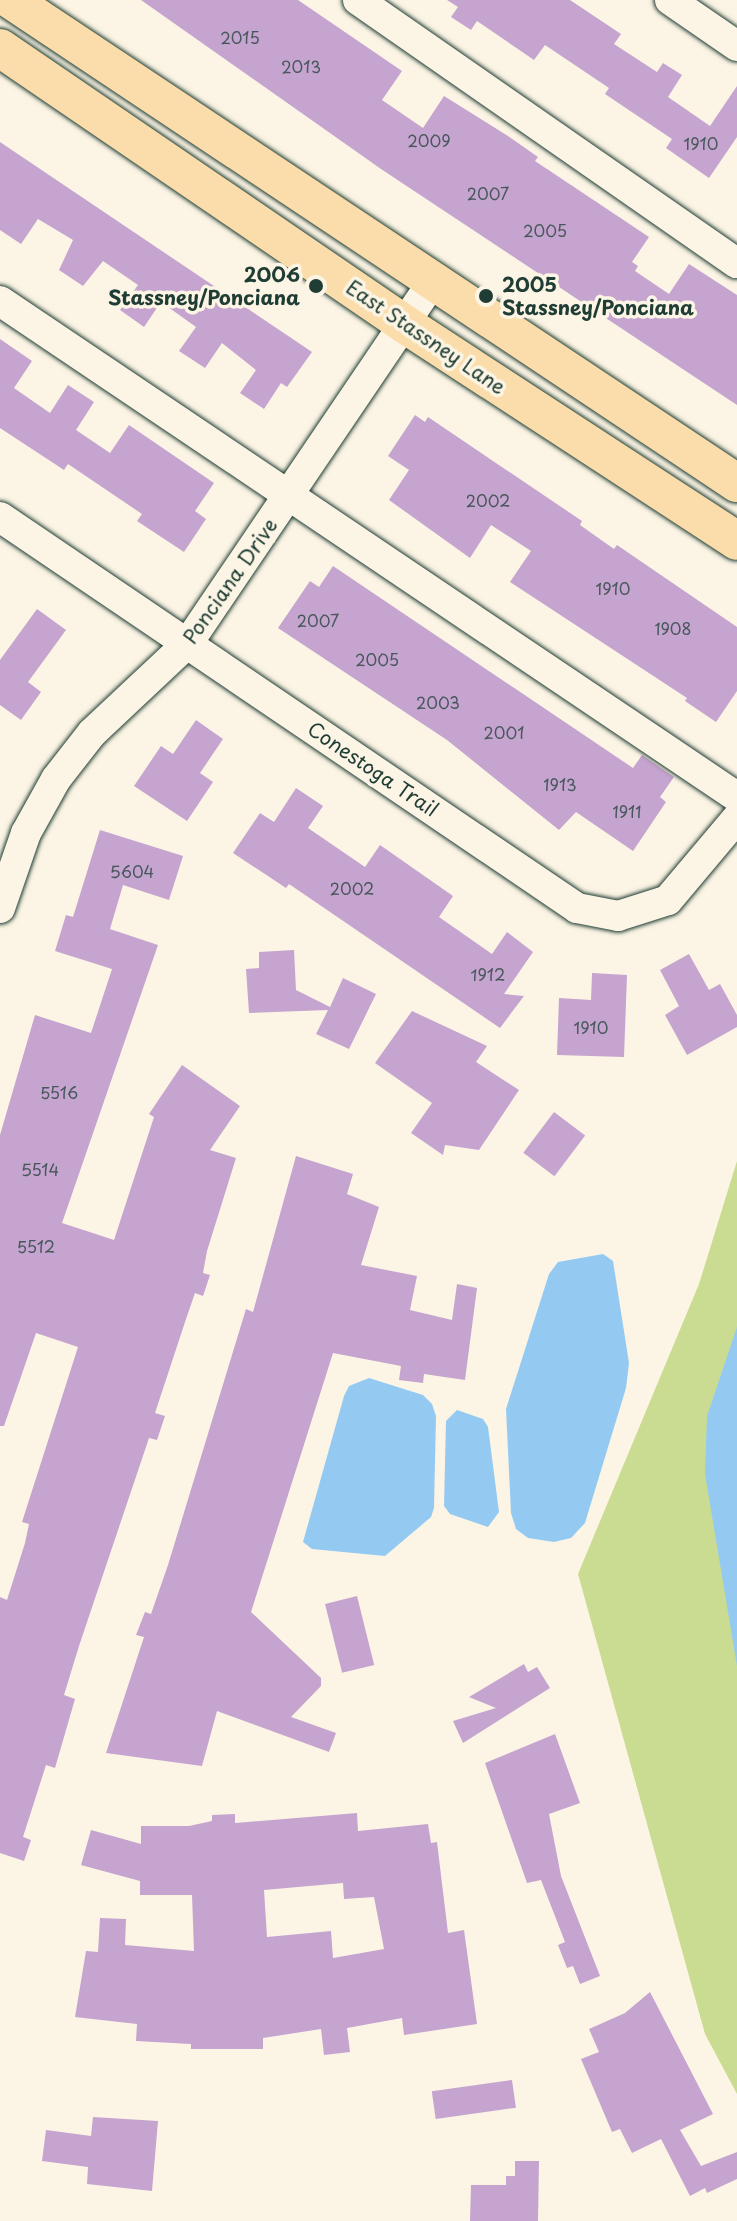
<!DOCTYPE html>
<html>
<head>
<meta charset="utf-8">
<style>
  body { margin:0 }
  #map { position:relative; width:737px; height:2221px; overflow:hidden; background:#fcf5e5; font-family:"Playpen Sans",sans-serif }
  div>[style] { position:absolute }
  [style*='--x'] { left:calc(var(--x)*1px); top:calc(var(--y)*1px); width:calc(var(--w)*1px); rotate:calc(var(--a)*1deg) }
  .green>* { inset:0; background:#cadc91 }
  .water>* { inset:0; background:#94caf2 }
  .building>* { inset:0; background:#c5a4cf; transform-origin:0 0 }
  .roads { filter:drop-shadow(0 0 2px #1f3d34) drop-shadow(0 0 2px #1f3d34) }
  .minor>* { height:30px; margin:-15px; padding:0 15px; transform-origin:15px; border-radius:15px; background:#fcf5e5 }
  .major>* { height:38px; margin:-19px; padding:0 19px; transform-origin:19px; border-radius:19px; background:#fbddab }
  .dots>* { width:22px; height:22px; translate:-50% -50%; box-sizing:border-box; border:4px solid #fcf5e5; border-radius:50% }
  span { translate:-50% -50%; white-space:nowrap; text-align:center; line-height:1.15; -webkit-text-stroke:7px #fcf5e5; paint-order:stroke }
  .number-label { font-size:16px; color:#48575b }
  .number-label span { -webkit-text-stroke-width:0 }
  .poi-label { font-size:20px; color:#1f3d34; font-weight:700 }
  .right { translate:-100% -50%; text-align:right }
  .left { translate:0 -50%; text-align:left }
  .street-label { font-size:20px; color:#1f3d34 }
</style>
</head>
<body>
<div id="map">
  <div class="green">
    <div style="clip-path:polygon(737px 1161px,737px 2094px,705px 2034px,578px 1574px,699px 1284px)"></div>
  </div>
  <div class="water">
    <div style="clip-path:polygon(603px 1254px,613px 1261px,629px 1363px,626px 1388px,585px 1523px,571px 1538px,554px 1542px,528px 1538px,516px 1529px,511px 1513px,506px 1409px,549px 1274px,558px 1262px)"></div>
    <div style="clip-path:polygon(737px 1327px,737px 1666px,705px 1474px,707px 1416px)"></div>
    <div style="clip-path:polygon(369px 1378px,423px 1395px,432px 1404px,436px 1416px,434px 1508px,431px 1517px,385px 1556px,312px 1549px,303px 1542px,344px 1396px,349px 1386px)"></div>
    <div style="clip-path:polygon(457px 1410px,483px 1419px,488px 1427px,499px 1512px,488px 1527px,450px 1514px,444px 1506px,446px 1421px)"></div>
  </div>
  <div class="building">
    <div style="clip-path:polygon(141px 0,298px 0,402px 71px,382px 100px,423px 128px,444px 96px,508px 136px,538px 157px,535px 161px,649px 237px,632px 262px,638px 266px,635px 271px,669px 294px,689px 264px,737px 295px,737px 405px,381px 169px)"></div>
    <div style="clip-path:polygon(447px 0,570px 0,621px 34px,614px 44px,657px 72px,663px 63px,682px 75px,668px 97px,710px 126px,737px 86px,737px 137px,709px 178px,666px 148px,672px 139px,605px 94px,609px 88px,545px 45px,534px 60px,477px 21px,471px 30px,451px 17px,458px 7px)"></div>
    <div style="clip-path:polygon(0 142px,312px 352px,287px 387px,281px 383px,264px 409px,240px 393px,256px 370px,222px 343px,205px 368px,179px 351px,196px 327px,161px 302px,144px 327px,120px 310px,138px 285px,103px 261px,83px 286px,59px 270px,73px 240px,38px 219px,21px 244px,0 230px)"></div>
    <div style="clip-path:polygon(0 339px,32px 361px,14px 388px,50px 413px,68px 385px,94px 402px,76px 430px,110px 453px,129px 425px,214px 483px,195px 511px,206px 519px,184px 552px,137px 521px,142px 514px,68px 464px,64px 470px,0 428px)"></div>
    <div style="clip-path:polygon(415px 415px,425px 422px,428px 417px,582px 521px,580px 525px,614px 549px,617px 545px,737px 627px,737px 691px,716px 722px,685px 701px,687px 698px,510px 582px,531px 551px,491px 525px,470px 558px,389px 500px,409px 470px,388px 456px)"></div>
    <div style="clip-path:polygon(333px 566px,633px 768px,642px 755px,674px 777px,660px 797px,666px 802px,633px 851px,576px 812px,559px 830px,447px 740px,278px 628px,310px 581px,319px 587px)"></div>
    <div style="clip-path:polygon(37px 609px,66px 630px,28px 682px,41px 692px,21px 720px,0 705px,0 660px)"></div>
    <div style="clip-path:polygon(196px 720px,223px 739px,200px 773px,213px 782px,187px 821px,134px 786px,161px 746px,173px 754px)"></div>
    <div style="clip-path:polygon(296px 788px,323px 806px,308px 828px,365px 867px,380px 845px,453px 896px,439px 917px,492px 954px,507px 932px,533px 952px,504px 994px,524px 996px,500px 1028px,289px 884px,286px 888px,233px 853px,260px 813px,274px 822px)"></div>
    <div style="clip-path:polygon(100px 830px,183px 856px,169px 900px,123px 885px,110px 929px,158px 945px,62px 1223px,114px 1240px,154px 1117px,149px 1114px,182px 1065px,240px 1106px,210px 1150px,236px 1158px,207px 1251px,203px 1273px,210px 1275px,203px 1296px,195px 1293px,186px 1319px,155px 1413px,165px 1416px,157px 1440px,149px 1438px,79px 1646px,64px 1695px,75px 1699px,55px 1768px,46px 1765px,23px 1837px,31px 1840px,24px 1861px,0 1853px,0 1597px,7px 1600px,25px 1543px,29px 1524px,22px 1522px,78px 1347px,36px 1333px,4px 1426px,0 1426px,0 1135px,35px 1015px,91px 1033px,112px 969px,55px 951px,66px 915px,73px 917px)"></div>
    <div style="clip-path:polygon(294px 950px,296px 990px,330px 1007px,343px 978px,376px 994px,349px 1049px,316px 1034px,328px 1010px,249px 1013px,246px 969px,259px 968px,259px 952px)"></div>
    <div style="clip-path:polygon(689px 954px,709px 990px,720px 984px,737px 1015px,737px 1027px,687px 1055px,665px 1015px,679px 1006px,660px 970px)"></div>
    <div style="clip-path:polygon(592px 973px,627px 975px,624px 1057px,557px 1055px,559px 998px,591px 1000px)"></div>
    <div style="clip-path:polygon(412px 1011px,487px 1046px,476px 1062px,519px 1090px,479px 1150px,445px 1145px,443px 1155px,411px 1133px,432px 1103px,375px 1063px)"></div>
    <div style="left:554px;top:1112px;width:39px;height:51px;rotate:37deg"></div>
    <div style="clip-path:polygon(296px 1156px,353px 1174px,347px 1194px,379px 1207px,361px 1265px,417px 1276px,410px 1310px,452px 1320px,457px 1284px,477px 1288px,465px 1380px,424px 1374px,423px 1383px,399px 1380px,401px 1366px,333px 1353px,251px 1612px,321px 1678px,321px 1686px,291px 1717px,336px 1733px,329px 1752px,217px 1711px,202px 1766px,106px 1753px,144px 1637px,136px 1635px,145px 1612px,151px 1614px,168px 1565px,246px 1309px,253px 1312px)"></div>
    <div style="left:357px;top:1596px;width:71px;height:33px;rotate:76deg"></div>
    <div style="clip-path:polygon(524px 1664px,528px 1672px,537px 1667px,550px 1688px,463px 1743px,453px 1721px,496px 1708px,469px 1697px)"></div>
    <div style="clip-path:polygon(555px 1734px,580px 1803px,549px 1814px,561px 1876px,600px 1976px,580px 1984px,573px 1966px,567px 1968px,558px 1945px,565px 1942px,541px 1880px,527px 1883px,485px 1763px)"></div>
    <div style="clip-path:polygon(evenodd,357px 1813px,358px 1831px,428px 1824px,431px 1843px,437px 1842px,448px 1933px,464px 1930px,477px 2024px,404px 2035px,402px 2018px,347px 2028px,350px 2052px,324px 2055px,321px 2029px,263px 2038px,263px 2049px,191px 2049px,191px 2044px,136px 2041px,137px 2024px,75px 2017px,86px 1951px,98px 1952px,100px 1918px,126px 1919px,125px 1945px,194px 1951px,192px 1895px,140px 1895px,140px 1881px,81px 1865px,91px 1830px,141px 1844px,141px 1826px,189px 1826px,212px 1821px,212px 1815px,235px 1814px,235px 1823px,357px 1813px,343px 1883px,344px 1899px,374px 1897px,384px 1949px,333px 1958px,331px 1931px,267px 1937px,264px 1890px,343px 1883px)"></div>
    <div style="clip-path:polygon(650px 1992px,713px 2114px,680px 2130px,701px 2166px,737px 2152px,737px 2179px,707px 2193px,705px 2188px,690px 2196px,661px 2139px,632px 2153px,620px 2129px,612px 2132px,581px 2059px,599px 2052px,589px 2029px,625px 2013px)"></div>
    <div style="left:512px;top:2080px;width:28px;height:81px;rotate:82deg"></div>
    <div style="clip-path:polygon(93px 2117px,158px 2121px,152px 2191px,87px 2184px,88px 2167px,42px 2161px,46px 2130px,91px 2136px)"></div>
    <div style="clip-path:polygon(515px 2161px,539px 2161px,538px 2221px,470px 2221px,471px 2185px,506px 2185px,506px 2176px,515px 2176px)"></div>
  </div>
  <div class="roads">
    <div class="minor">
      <div style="--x:358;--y:0;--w:461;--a:34.8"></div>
      <div style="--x:670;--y:0;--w:81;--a:34.5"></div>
      <div style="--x:0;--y:301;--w:888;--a:33.94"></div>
      <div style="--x:0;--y:517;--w:697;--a:34.12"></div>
      <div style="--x:577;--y:908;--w:42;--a:11"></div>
      <div style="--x:618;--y:916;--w:52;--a:-17.7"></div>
      <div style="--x:668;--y:900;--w:107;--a:-49.9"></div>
      <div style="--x:0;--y:908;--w:79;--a:-70.9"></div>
      <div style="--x:26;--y:833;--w:62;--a:-60.9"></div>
      <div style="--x:56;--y:779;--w:58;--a:-52"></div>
      <div style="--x:92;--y:733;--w:132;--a:-43.2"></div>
      <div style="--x:188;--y:643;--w:434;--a:-55.9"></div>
    </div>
    <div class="major">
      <div style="--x:11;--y:0;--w:872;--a:33.64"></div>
      <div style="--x:0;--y:48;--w:491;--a:34.3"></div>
      <div style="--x:406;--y:325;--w:395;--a:33.1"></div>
    </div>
  </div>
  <div class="dots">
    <div style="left:316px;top:286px;background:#1f3d34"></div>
    <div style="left:486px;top:296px;background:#1f3d34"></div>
  </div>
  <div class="number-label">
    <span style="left:240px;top:37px">2015</span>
    <span style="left:301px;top:66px">2013</span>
    <span style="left:429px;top:140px">2009</span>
    <span style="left:701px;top:143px">1910</span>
    <span style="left:488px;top:193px">2007</span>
    <span style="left:545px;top:230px">2005</span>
    <span style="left:488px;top:500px">2002</span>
    <span style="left:613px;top:588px">1910</span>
    <span style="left:318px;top:620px">2007</span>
    <span style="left:673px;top:628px">1908</span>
    <span style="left:377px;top:659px">2005</span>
    <span style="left:438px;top:702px">2003</span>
    <span style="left:504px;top:732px">2001</span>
    <span style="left:560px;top:784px">1913</span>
    <span style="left:627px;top:811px">1911</span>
    <span style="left:132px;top:871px">5604</span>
    <span style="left:352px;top:888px">2002</span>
    <span style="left:488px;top:974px">1912</span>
    <span style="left:591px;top:1027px">1910</span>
    <span style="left:59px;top:1092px">5516</span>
    <span style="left:40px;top:1169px">5514</span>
    <span style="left:36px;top:1246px">5512</span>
  </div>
  <div class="poi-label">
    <span class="right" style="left:300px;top:286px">2006<br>Stassney/Ponciana</span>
    <span class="left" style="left:502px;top:296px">2005<br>Stassney/Ponciana</span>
  </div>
  <div class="street-label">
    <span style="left:426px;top:337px;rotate:34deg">East Stassney Lane</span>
    <span style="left:230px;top:581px;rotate:-55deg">Ponciana Drive</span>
    <span style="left:373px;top:769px;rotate:34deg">Conestoga Trail</span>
  </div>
</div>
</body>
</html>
